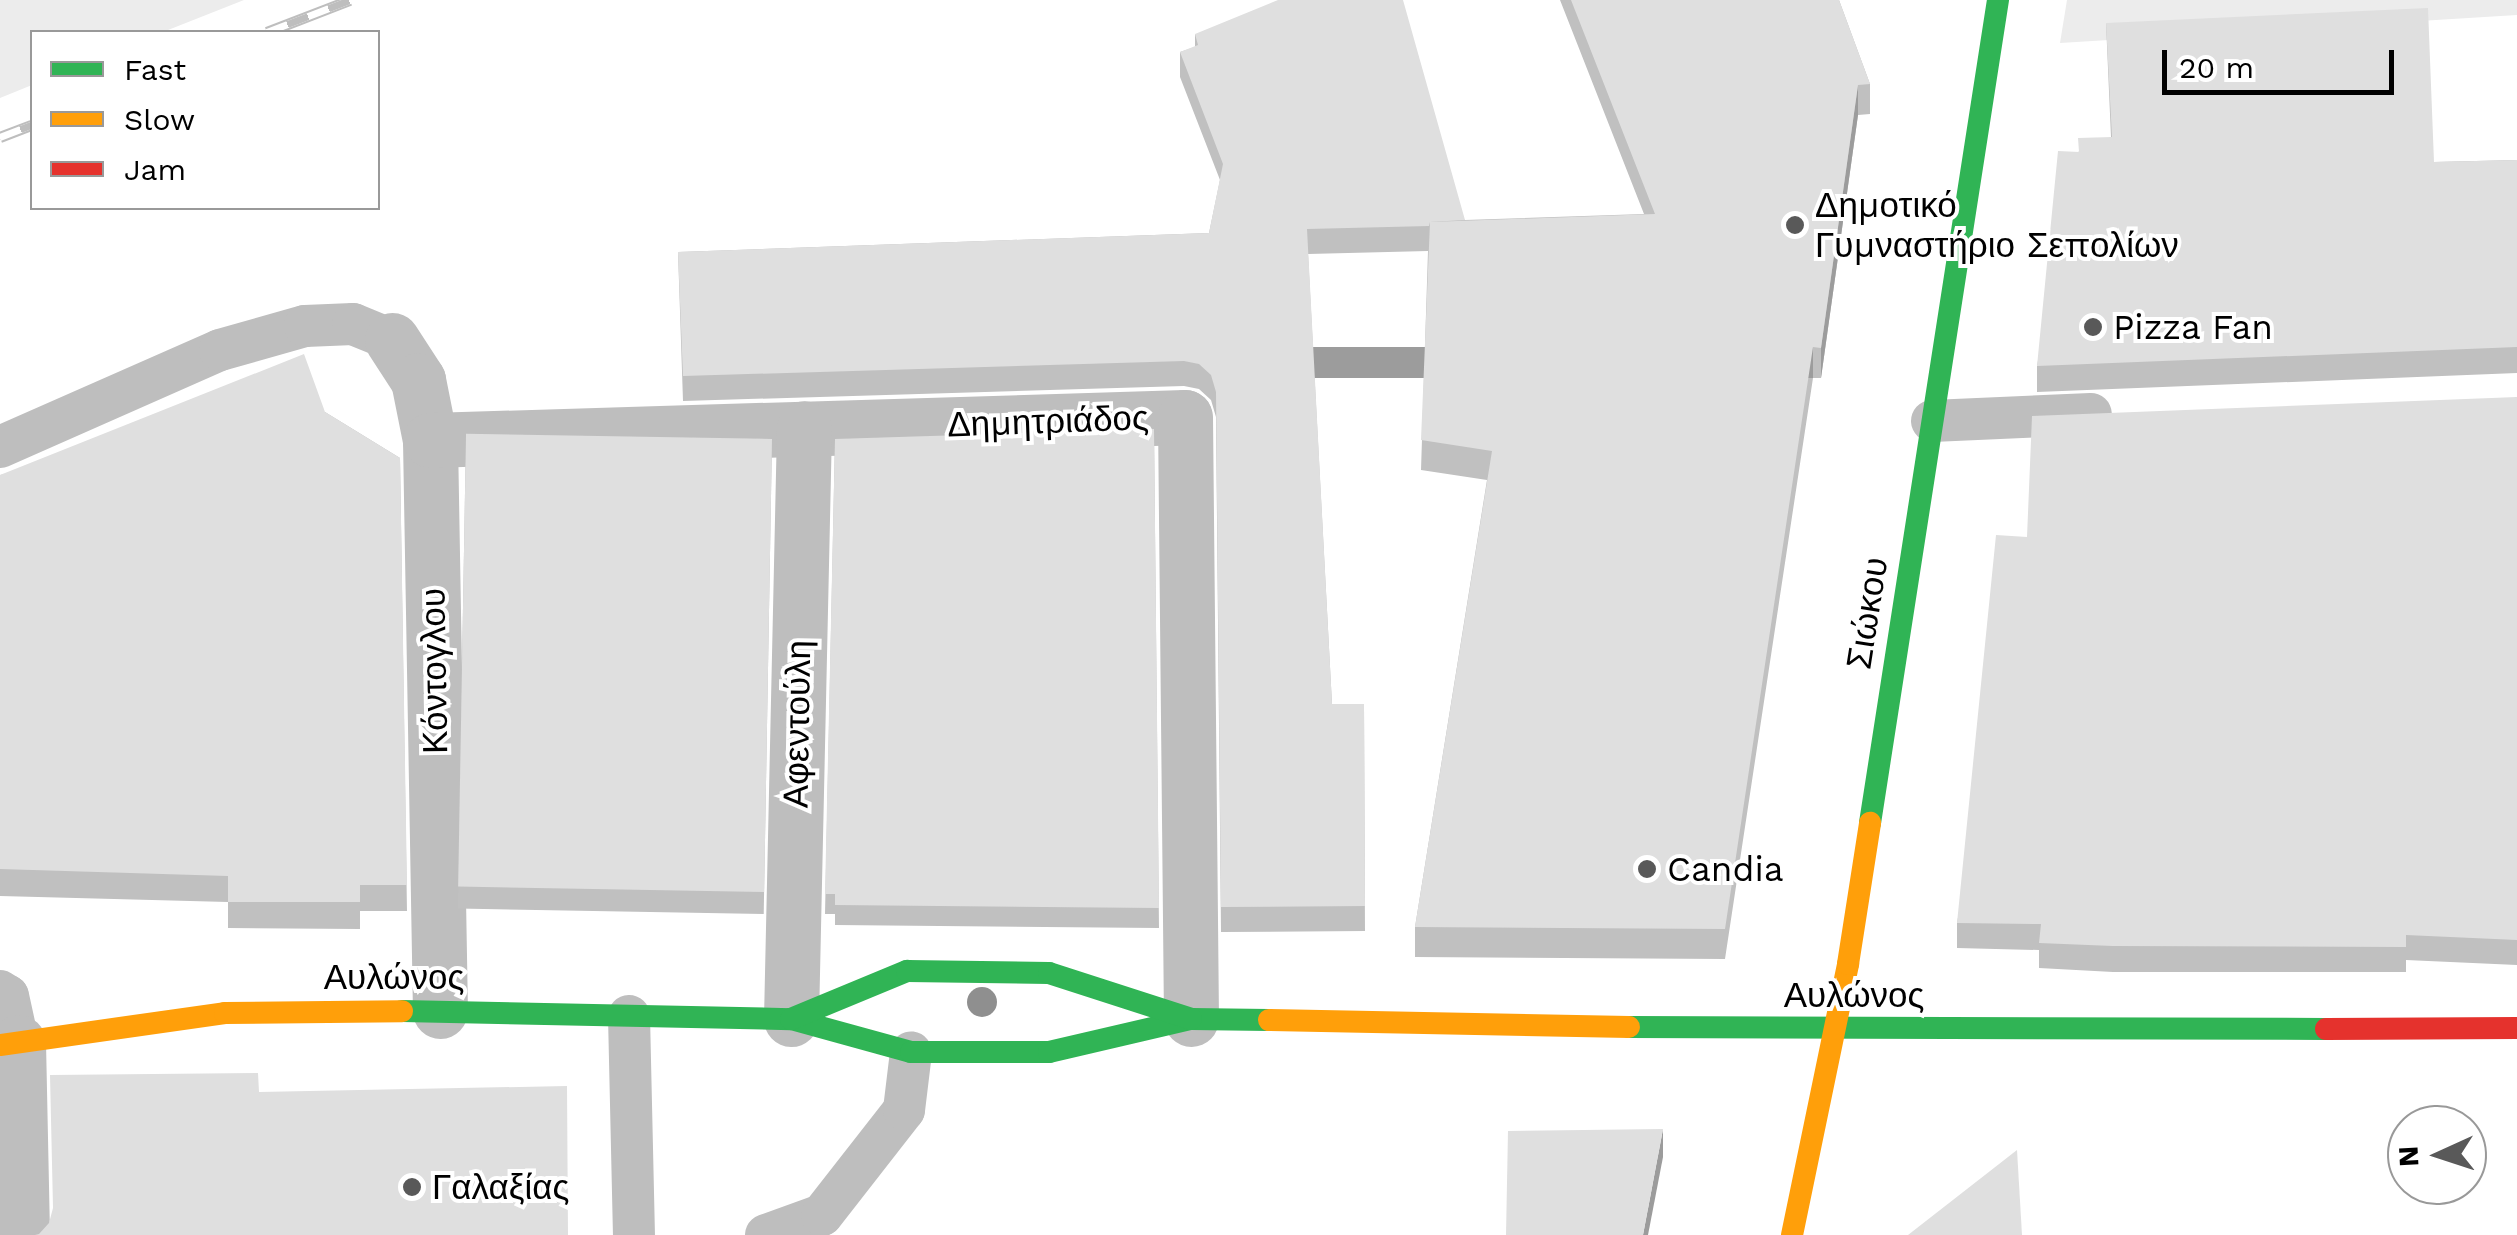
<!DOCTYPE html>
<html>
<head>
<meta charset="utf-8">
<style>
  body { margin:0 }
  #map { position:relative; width:2517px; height:1235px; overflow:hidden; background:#fff; font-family:"Work Sans",sans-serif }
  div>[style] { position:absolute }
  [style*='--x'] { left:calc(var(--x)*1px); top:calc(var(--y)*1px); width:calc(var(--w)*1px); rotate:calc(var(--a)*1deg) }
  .green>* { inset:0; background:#ececec }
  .lane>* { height:42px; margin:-21px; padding:0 21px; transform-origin:21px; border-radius:21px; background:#bebebe }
  .street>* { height:55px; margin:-27.5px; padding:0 27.5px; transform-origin:27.5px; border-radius:27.5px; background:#bebebe }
  .fast>* { height:22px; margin:-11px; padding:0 11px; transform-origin:11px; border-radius:11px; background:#30b455 }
  .slow>* { height:22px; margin:-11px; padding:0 11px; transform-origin:11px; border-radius:11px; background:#ff9f0a }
  .jam>* { height:22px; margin:-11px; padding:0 11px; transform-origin:11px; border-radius:11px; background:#e5322d }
  .rail>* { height:11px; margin-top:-5.5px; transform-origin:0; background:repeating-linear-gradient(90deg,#fff 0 22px,#bebebe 0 44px); box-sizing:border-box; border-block:2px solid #bebebe }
  .trees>* { width:30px; height:30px; margin:-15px; border-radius:50%; background:#8f8f8f }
  .wall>* { inset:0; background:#c0c0c0; transform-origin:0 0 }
  .shaded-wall>* { inset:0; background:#9c9c9c; transform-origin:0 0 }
  .building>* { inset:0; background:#dfdfdf; transform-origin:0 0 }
  .dots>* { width:28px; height:28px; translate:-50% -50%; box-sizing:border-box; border:5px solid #fff; border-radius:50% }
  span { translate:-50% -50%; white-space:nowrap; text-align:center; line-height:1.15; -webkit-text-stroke:8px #fff; paint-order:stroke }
  .poi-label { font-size:35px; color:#000 }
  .left { translate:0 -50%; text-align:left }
  .street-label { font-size:35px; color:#000 }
  .legend { position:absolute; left:30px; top:30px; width:350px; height:180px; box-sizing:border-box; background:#fff; border:2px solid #999; margin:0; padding:12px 18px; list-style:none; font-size:30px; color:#000 }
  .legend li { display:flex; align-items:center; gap:20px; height:50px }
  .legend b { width:50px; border:2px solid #999 }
  .north { position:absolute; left:2387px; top:1105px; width:100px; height:100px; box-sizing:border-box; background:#fff; border:2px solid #999; border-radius:50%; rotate:267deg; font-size:28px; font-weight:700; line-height:40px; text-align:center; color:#000 }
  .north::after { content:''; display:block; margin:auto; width:35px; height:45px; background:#595959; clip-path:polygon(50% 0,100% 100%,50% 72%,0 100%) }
  .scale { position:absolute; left:2162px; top:50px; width:232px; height:45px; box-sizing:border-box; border:5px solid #000; border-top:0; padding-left:12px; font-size:30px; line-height:35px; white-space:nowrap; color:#000; -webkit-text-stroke:8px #fff; paint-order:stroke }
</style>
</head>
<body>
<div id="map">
  <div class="green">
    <div style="clip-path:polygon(0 0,244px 0,163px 32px,32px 32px,32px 85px,0 98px)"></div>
    <div style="clip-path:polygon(2067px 0,2517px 0,2517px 15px,2060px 43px)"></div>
  </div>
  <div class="lane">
    <div style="--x:1932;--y:421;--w:159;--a:-2.5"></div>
    <div style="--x:0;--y:447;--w:240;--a:-23.8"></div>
    <div style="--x:220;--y:350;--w:88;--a:-15.8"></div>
    <div style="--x:305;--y:326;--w:48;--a:-2.4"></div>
    <div style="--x:353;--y:324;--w:42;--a:22.3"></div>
    <div style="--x:0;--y:991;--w:9;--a:32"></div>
    <div style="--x:8;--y:996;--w:47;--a:77.7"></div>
    <div style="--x:629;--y:1016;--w:219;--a:88.7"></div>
    <div style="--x:766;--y:1235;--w:59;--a:-19.7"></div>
    <div style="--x:822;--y:1215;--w:133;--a:-52"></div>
    <div style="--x:904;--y:1110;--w:58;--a:-83.1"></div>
  </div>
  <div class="street">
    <div style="--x:392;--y:340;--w:48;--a:57"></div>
    <div style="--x:418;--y:380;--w:61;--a:78.7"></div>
    <div style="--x:430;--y:440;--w:571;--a:89"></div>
    <div style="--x:430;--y:440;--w:755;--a:-1.74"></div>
    <div style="--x:1185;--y:417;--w:602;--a:89.43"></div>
    <div style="--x:791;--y:1019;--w:591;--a:-88.74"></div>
    <div style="--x:18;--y:1042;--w:193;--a:88.8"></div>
  </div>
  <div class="fast">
    <div style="--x:1870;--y:823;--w:833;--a:-81.16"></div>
    <div style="--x:402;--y:1011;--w:389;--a:1.2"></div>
    <div style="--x:791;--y:1019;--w:124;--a:15.4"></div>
    <div style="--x:911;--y:1052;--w:138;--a:0"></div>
    <div style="--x:1049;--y:1052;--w:146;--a:-13.1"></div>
    <div style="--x:1191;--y:1019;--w:78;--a:0.7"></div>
    <div style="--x:791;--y:1019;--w:126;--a:-22.5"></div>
    <div style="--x:907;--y:971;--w:142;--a:0.8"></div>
    <div style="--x:1049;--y:973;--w:149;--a:17.9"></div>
    <div style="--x:1629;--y:1027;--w:697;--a:0.16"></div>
  </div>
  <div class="slow">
    <div style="--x:1269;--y:1020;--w:360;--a:1.1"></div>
    <div style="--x:0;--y:1045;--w:227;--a:-8.1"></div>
    <div style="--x:225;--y:1013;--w:177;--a:-0.6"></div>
    <div style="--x:1792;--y:1235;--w:277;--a:-78.3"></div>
    <div style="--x:1848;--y:964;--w:143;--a:-81.1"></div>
  </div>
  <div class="jam">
    <div style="--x:2326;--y:1029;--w:191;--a:-0.3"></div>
  </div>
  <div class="rail">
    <div style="--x:267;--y:32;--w:89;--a:-21.1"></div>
    <div style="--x:0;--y:137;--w:34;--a:-21"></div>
  </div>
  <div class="trees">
    <div style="left:982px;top:1002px"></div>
  </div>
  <div class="wall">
    <div style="clip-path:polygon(1560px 0,1839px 0,1870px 84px,1870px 114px,1858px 115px,1821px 378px,1813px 378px,1725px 959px,1415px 957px,1415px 927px,1487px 480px,1421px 470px,1428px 251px,1308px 254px,1332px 704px,1364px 704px,1365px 931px,1221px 932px,1216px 417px,1211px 400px,1199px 389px,1184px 386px,683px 401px,678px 252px,1209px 233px,1220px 180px,1180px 77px,1180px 52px,1195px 47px,1195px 34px,1465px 220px,1644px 214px)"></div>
    <div style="clip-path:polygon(2106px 23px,2434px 162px,2517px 160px,2517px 373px,2037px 392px,2037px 366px,2078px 152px,2111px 137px)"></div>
    <div style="clip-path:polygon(2517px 397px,2517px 965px,2406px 960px,2406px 972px,2113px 972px,2039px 968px,2039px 950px,1957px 948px,1957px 923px,2027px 537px)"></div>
    <div style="clip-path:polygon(325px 412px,400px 458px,407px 911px,360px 911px,360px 929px,228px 928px,228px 902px,0 896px,0 475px)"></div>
    <div style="clip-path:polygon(1154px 429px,1159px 928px,835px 925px,835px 914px,825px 914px,835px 439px)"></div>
    <div style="left:772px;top:439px;width:475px;height:306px;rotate:91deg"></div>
  </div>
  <div class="shaded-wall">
    <div style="clip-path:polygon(1858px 85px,1858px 115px,1821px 378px,1821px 348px)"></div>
    <div style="left:1813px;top:347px;width:31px;height:589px;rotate:90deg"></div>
    <div style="clip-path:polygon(1663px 1129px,1663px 1157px,1648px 1235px,1643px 1235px)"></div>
  </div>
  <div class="building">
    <div style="clip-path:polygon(1278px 0,1403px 0,1465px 220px,1430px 222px,1429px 226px,1307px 229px,1332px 704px,1364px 704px,1365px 906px,1221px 907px,1216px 392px,1211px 375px,1199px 364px,1184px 361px,683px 376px,678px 252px,1209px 233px,1223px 164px,1180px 52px,1198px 45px,1195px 34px)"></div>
    <div style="clip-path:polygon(1571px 0,1839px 0,1870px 84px,1858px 85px,1821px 348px,1813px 347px,1725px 929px,1415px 927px,1492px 451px,1421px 440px,1430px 222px,1655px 214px)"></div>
    <div style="clip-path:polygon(2428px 8px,2434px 162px,2517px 160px,2517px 347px,2037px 366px,2058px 151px,2079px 152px,2078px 138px,2112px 137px,2106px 23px)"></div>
    <div style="clip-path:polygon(304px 354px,325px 412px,400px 458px,407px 885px,360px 885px,360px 902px,228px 902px,228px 876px,0 869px,0 475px)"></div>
    <div style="clip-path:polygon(2517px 397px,2517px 940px,2406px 935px,2406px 947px,2113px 946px,2039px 943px,2041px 924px,1957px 923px,1996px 535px,2027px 537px,2032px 416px)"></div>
    <div style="clip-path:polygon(1154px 429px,1159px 908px,835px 905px,835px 894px,825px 894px,835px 439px)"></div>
    <div style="left:772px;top:439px;width:453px;height:306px;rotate:91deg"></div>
    <div style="clip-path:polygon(258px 1073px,259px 1092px,567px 1086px,568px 1235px,35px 1235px,39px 1234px,49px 1223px,53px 1208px,50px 1075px)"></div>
    <div style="clip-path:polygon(1663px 1129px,1643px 1235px,1506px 1235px,1508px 1131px)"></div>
    <div style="clip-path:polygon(2017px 1150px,2022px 1235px,1908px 1235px)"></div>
  </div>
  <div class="dots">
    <div style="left:1795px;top:225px;background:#595959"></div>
    <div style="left:2093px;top:327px;background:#595959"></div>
    <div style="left:1647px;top:869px;background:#595959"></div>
    <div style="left:412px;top:1187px;background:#595959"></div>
  </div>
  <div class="poi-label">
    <span class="left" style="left:1815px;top:225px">Δημοτικό<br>Γυμναστήριο Σεπολίων</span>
    <span class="left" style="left:2113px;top:327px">Pizza Fan</span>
    <span class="left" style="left:1667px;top:869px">Candia</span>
    <span class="left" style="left:432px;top:1187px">Γαλαξίας</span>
  </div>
  <div class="street-label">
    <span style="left:1048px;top:421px;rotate:-2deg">Δημητριάδος</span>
    <span style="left:1867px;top:613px;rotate:-81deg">Σιώκου</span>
    <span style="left:434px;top:671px;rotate:-91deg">Κόντογλου</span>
    <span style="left:797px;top:724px;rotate:-89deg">Αφεντούλη</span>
    <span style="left:394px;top:977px">Αυλώνος</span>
    <span style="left:1854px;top:995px">Αυλώνος</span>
  </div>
  <ul class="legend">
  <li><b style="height:12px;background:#30b455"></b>Fast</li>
  <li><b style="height:12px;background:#ff9f0a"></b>Slow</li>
  <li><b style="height:12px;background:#e5322d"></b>Jam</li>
  </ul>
  <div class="north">N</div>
  <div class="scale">20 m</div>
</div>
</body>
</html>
